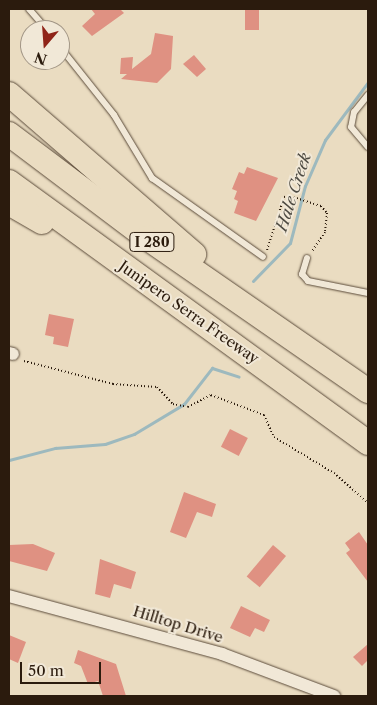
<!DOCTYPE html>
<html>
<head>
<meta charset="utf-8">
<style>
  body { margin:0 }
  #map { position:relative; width:377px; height:705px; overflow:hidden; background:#eadcc1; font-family:"Libre Caslon Text",serif }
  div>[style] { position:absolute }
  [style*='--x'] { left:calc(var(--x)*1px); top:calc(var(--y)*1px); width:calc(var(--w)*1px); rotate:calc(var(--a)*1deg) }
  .stream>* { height:3px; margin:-1.5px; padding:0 1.5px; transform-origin:1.5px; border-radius:1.5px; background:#9db9be }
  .building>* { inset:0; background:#df9182; transform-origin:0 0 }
  .path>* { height:2px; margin-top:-1px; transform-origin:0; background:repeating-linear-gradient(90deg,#2b1b0d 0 1px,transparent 0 3.5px) }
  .roads { filter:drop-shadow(0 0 1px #5b4b3a) drop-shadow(0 0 1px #5b4b3a) }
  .service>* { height:6px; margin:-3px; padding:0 3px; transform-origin:3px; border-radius:3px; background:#f1e8d7 }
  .minor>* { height:12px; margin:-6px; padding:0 6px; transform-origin:6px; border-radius:6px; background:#f1e8d7 }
  .motorway>* { height:24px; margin:-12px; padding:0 12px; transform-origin:12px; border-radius:12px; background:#eadcc1 }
  span { translate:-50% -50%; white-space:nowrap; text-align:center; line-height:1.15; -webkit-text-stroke:4px #f1e8d7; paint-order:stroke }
  .shield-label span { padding:1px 4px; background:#f1e8d7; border:1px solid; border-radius:4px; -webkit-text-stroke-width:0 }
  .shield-label { font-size:14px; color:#2b1b0d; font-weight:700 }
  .street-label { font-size:15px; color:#2b1b0d }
  .water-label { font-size:16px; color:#4d4a42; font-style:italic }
  .frame { position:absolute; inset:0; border:10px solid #2b1b0d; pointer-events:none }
  .north { position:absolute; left:20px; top:20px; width:50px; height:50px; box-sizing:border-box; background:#f1e8d7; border:1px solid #a29686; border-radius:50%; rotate:198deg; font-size:14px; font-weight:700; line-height:20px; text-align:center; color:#2b1b0d }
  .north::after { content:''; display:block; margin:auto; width:18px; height:22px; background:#8f2418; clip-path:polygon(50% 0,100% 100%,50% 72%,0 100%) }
  .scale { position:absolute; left:20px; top:662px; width:81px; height:22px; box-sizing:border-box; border:2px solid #2b1b0d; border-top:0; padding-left:6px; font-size:15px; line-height:18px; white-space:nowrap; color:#2b1b0d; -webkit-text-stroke:4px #f1e8d7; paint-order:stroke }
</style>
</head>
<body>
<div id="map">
  <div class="stream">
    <div style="--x:253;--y:281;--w:53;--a:-45.8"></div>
    <div style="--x:290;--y:243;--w:59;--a:-75.3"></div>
    <div style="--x:305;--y:186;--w:50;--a:-66.5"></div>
    <div style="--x:325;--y:140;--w:72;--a:-53.4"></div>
    <div style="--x:9;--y:460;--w:48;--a:-14.6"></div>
    <div style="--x:55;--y:448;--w:50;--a:-4.6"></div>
    <div style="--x:105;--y:444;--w:31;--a:-19"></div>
    <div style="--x:134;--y:434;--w:58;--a:-31"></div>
    <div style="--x:184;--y:404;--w:46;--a:-52.1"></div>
    <div style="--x:212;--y:368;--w:28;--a:18"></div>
  </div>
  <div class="building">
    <div style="clip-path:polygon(91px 9px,120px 9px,124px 13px,92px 36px,82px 26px,95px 14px)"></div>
    <div style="left:245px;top:9px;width:14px;height:21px"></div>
    <div style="clip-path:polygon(155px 33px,173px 36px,171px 69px,157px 83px,121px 79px,127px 74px,120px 74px,121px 58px,133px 57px,132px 69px,151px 54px)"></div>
    <div style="clip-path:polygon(194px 55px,206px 69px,197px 77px,183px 64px)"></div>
    <div style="clip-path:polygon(247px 167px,278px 178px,256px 221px,234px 213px,238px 201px,234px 199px,237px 191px,232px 189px,239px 172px,244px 174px)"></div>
    <div style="clip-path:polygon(49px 314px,74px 319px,68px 347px,53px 344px,54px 337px,45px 335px)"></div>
    <div style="left:230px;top:429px;width:20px;height:20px;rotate:27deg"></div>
    <div style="clip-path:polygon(184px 492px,216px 504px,212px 517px,197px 512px,186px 538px,170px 532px)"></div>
    <div style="clip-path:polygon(359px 532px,368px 545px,368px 582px,346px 553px,350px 550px,345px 543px)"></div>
    <div style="clip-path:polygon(33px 544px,55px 553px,47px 571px,9px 561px,9px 545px)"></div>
    <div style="left:273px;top:545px;width:17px;height:41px;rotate:40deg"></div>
    <div style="clip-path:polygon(100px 559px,136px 572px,131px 589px,114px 584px,110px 598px,95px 594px)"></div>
    <div style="clip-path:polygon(241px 606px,270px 620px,264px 632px,255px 628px,250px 637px,230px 628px)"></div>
    <div style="clip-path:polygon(9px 635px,26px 642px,18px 663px,9px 659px)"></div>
    <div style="clip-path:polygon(368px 644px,368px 660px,362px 666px,353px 657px)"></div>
    <div style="clip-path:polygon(78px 650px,116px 664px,126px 696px,103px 696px,98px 681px,88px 684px,81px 666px,74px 663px)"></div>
  </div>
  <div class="path">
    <div style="--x:267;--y:250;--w:56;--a:-72.2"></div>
    <div style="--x:284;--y:197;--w:6;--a:-9"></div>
    <div style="--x:290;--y:196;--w:33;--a:18"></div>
    <div style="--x:321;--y:206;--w:9;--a:49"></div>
    <div style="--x:327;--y:213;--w:19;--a:96"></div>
    <div style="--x:325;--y:232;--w:23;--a:124"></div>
    <div style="--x:24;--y:361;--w:92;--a:14.5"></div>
    <div style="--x:113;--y:384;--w:44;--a:3.9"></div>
    <div style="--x:157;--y:387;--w:23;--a:47"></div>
    <div style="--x:173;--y:404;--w:15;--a:11"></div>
    <div style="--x:188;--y:407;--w:26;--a:-28"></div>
    <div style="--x:211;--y:395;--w:57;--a:20.7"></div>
    <div style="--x:264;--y:415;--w:24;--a:66"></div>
    <div style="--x:274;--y:437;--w:70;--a:31"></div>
    <div style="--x:334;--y:473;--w:45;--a:41.4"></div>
  </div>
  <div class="roads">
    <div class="service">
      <div style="--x:29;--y:9;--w:28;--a:49"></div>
      <div style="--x:60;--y:47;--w:87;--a:51.5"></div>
      <div style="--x:114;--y:115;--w:74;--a:58.9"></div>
      <div style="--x:152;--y:178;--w:136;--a:35.4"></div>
      <div style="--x:368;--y:95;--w:22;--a:129"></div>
      <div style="--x:354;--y:112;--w:15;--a:101"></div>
      <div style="--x:351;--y:127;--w:26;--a:50"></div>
      <div style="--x:307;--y:258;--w:17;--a:107"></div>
      <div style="--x:302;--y:274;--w:9;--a:49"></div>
      <div style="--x:308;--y:281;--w:61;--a:11.3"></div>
    </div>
    <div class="minor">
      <div style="--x:9;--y:353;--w:4;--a:14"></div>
      <div style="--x:9;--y:596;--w:221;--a:15.2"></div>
      <div style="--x:222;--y:654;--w:120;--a:20.6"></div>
    </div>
    <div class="motorway">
      <div style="--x:9;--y:94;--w:245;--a:40.9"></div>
      <div style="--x:9;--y:134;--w:173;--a:37"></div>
      <div style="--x:147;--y:238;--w:269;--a:34.7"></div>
      <div style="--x:9;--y:182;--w:444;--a:36"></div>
      <div style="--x:9;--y:203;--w:38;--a:30"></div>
    </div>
  </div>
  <div class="shield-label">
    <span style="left:152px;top:242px">I 280</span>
  </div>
  <div class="street-label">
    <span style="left:189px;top:312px;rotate:35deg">Junipero Serra Freeway</span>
    <span style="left:178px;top:624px;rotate:17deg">Hilltop Drive</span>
  </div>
  <div class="water-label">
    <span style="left:293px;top:192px;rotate:-72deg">Hale Creek</span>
  </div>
  <div class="frame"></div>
  <div class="north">N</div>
  <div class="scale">50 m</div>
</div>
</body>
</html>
